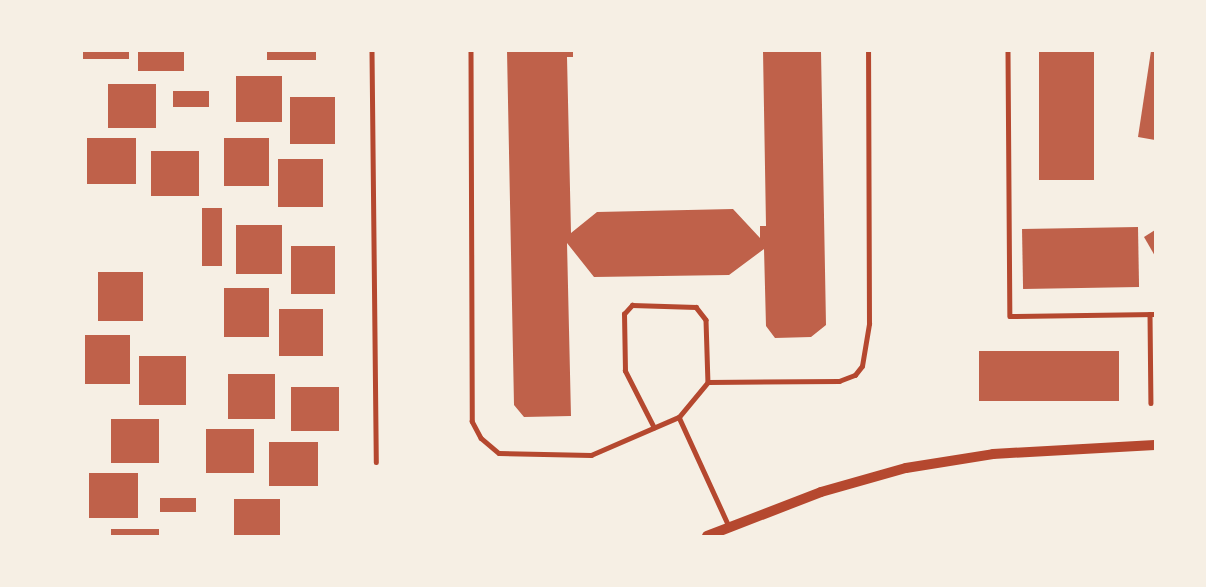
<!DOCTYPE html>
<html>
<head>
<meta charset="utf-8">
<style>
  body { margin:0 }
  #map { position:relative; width:1206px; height:587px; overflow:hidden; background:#f6efe4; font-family:"IBM Plex Sans",sans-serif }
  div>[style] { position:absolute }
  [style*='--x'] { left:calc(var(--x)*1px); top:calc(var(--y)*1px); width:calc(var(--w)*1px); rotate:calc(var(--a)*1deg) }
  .building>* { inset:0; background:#bf614a; transform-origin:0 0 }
  .service>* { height:4.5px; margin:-2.25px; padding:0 2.25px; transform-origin:2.25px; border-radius:2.25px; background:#b5482f }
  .tertiary>* { height:10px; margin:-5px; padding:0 5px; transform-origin:5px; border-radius:5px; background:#b5482f }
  span { translate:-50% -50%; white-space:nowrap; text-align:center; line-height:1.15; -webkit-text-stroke:4.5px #f6efe4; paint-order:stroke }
  .frame { position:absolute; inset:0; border:52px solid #f6efe4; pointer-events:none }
</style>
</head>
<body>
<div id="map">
  <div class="building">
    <div style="left:83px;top:51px;width:46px;height:8px"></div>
    <div style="left:138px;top:51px;width:46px;height:20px"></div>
    <div style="left:267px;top:51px;width:49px;height:9px"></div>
    <div style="clip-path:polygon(507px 51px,573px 51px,573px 57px,567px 57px,571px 233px,597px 212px,733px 209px,760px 238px,760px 226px,766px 226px,763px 51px,821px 51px,826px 325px,811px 337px,775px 338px,766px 326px,764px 249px,729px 275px,594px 277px,567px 243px,571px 416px,524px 417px,514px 405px)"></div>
    <div style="left:1039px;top:51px;width:55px;height:129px"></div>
    <div style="clip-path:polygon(1151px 51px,1155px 51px,1155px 140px,1138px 137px)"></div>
    <div style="left:236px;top:76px;width:46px;height:46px"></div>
    <div style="left:108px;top:84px;width:48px;height:44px"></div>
    <div style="left:173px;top:91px;width:36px;height:16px"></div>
    <div style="left:290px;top:97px;width:45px;height:47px"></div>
    <div style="left:87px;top:138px;width:49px;height:46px"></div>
    <div style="left:224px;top:138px;width:45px;height:48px"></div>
    <div style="left:151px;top:151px;width:48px;height:45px"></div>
    <div style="left:278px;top:159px;width:45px;height:48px"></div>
    <div style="left:202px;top:208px;width:20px;height:58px"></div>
    <div style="left:236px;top:225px;width:46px;height:49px"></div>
    <div style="left:1138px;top:227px;width:60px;height:116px;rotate:89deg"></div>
    <div style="clip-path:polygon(1155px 230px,1155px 256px,1144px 237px)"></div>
    <div style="left:291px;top:246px;width:44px;height:48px"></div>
    <div style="left:98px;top:272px;width:45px;height:49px"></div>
    <div style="left:224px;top:288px;width:45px;height:49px"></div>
    <div style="left:279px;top:309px;width:44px;height:47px"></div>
    <div style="left:85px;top:335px;width:45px;height:49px"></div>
    <div style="left:1119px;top:351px;width:50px;height:140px;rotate:90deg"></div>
    <div style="left:139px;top:356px;width:47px;height:49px"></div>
    <div style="left:228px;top:374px;width:47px;height:45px"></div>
    <div style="left:291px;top:387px;width:48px;height:44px"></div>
    <div style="left:111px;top:419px;width:48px;height:44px"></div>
    <div style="left:206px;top:429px;width:48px;height:44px"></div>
    <div style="left:269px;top:442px;width:49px;height:44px"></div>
    <div style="left:89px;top:473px;width:49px;height:45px"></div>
    <div style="left:160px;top:498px;width:36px;height:14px"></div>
    <div style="left:234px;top:499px;width:46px;height:37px"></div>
    <div style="left:111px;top:529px;width:48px;height:7px"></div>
  </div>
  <div class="service">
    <div style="--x:372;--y:51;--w:411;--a:89.4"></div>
    <div style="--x:471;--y:51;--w:370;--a:89.8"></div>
    <div style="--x:472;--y:421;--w:19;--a:62"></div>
    <div style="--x:481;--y:438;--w:23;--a:40"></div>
    <div style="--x:499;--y:453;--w:92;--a:1.2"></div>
    <div style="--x:591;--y:455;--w:96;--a:-23.4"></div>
    <div style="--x:679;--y:417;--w:120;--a:65.4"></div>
    <div style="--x:1008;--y:51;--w:265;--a:89.6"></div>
    <div style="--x:1010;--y:316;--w:145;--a:-0.8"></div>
    <div style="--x:1150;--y:314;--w:89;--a:89.4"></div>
    <div style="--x:679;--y:417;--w:45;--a:-50.4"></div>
    <div style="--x:708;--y:382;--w:131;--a:-0.4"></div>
    <div style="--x:839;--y:381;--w:17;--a:-21"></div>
    <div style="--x:855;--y:375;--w:11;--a:-52"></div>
    <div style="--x:862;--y:366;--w:43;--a:-80.5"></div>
    <div style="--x:869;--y:324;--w:273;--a:-90.2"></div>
    <div style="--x:654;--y:428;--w:64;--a:-117"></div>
    <div style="--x:625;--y:371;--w:57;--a:-91"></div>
    <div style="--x:624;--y:314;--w:12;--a:-48"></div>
    <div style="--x:632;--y:305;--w:64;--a:1.8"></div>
    <div style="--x:696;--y:307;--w:16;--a:52"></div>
    <div style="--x:706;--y:320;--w:62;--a:88.2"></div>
  </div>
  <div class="tertiary">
    <div style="--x:707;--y:536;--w:122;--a:-21.1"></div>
    <div style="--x:821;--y:492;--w:88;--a:-15.8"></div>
    <div style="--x:906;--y:468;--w:88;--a:-9.1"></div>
    <div style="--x:993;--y:454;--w:162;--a:-3.2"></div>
  </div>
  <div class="frame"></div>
</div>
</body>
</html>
